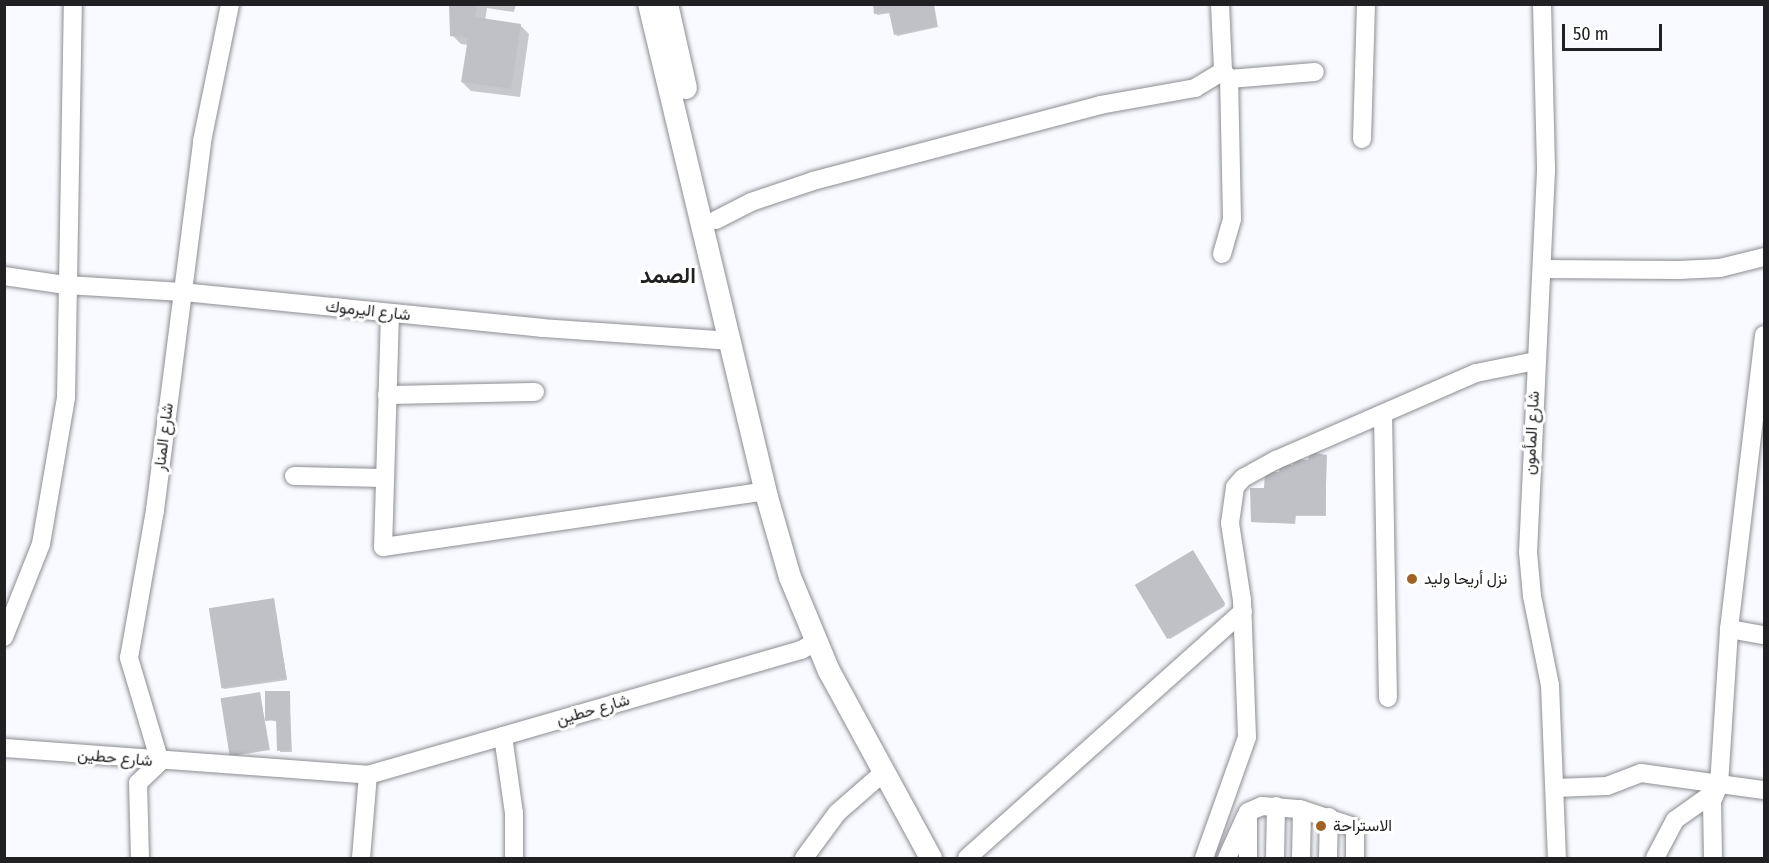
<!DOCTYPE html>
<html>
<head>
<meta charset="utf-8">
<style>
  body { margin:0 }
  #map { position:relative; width:1769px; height:863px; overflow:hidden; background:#f8faff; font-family:"Fira Sans Condensed",Vazirmatn,sans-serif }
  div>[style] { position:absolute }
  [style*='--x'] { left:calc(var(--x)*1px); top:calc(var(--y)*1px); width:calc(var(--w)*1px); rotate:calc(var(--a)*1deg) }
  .shadow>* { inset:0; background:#0003 }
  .building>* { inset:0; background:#bfc1c6; transform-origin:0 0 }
  .roads { filter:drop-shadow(0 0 2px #8c8d92) drop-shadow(0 0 2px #8c8d92) }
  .minor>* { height:18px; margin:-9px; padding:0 9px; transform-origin:9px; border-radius:9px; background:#fff }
  .major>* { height:22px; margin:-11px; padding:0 11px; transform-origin:11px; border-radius:11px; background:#fff }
  .dots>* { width:16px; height:16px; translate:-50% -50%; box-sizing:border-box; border:3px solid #fff; border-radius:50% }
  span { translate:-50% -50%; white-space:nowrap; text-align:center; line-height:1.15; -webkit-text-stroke:6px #fff; paint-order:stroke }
  .street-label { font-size:16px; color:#212123 }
  .poi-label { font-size:16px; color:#212123 }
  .left { translate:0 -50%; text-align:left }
  .district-label { font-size:22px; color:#212123; font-weight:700 }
  .frame { position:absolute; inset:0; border:6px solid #212123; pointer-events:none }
  .scale { position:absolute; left:1562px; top:24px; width:100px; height:27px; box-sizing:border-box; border:3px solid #212123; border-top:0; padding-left:8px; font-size:18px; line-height:21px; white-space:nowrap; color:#212123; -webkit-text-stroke:4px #fff; paint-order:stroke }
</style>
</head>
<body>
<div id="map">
  <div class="shadow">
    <div style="clip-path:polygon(451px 4px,516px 4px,514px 12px,487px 8px,485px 20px,520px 25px,529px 34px,520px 97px,471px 91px,462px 82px,468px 45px,461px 44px,452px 35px)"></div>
    <div style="clip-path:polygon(874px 4px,934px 4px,938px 27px,897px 36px,891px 13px,877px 15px)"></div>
    <div style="clip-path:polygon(1326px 456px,1326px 516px,1296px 516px,1295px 524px,1252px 522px,1265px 489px,1280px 473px)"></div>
    <div style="clip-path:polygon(1194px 554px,1225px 606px,1170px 639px,1168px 638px)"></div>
    <div style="clip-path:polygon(273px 599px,287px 680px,224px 689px,222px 687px)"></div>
    <div style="clip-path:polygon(289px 693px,292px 752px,280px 752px,278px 722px,266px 719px)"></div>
    <div style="clip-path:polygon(260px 694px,270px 750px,233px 756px,232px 754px)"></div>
  </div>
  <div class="building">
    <div style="clip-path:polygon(449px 4px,477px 4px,475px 17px,521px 24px,511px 89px,461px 82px,468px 38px,450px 36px)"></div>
    <div style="clip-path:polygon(873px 4px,933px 4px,937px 26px,894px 35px,889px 12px,874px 14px)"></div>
    <div style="clip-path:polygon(1310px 452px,1327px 455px,1325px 515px,1295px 515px,1294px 523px,1251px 522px,1250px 488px,1264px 488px,1265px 472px,1279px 472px,1281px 464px,1293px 465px,1294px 459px,1308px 460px)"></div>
    <div style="left:1193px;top:550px;width:63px;height:68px;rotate:59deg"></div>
    <div style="left:274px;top:598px;width:81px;height:66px;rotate:81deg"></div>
    <div style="clip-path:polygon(265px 691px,290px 691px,291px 750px,277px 751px,276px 720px,265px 721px)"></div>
    <div style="left:260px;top:692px;width:58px;height:40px;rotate:81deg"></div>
  </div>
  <div class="roads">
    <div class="minor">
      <div style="--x:1220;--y:4;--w:67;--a:87.4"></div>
      <div style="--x:1223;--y:71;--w:10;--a:53"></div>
      <div style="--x:1229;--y:79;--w:86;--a:-4.7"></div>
      <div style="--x:1542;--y:4;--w:167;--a:88.6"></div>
      <div style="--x:1546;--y:171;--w:381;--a:92.7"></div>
      <div style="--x:1528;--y:552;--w:44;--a:84.8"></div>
      <div style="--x:1532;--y:596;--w:91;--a:78.6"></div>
      <div style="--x:1550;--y:685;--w:173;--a:87.7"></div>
      <div style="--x:1362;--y:139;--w:135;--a:-88.3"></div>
      <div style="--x:716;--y:220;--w:39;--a:-27"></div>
      <div style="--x:751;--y:202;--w:65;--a:-18.7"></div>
      <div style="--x:813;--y:181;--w:297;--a:-14.8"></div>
      <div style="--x:1100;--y:105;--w:97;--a:-10.1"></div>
      <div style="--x:1195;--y:88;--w:33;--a:-31"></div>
      <div style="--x:1222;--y:254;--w:36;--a:-74"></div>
      <div style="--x:1232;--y:219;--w:140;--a:-91.2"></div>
      <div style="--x:1542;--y:269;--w:137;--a:0.4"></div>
      <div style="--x:1679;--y:270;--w:41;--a:-2.8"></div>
      <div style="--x:1720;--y:268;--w:45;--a:-14"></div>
      <div style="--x:4;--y:276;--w:63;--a:8.3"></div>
      <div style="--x:66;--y:285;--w:117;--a:3.4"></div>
      <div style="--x:183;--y:292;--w:361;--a:5.7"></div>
      <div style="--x:542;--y:328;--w:189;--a:3.9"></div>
      <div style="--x:390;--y:313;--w:234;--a:91.7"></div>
      <div style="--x:383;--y:547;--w:387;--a:-8.3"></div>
      <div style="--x:387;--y:395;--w:148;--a:-1.2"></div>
      <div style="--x:1383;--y:414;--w:284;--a:89"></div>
      <div style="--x:294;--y:476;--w:91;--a:1.3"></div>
      <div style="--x:1729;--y:629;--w:36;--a:10"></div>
      <div style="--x:4;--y:637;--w:100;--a:-68.3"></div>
      <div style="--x:41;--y:544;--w:149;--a:-80.3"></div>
      <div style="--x:66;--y:397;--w:393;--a:-89"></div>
      <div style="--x:503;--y:736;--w:78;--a:81.9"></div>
      <div style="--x:514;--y:813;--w:45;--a:90"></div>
      <div style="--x:4;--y:748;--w:365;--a:4.2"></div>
      <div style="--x:368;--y:775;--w:451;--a:-16.1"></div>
      <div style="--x:801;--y:650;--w:17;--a:-28"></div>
      <div style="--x:1555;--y:788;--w:52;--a:-2.2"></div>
      <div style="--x:1607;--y:786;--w:36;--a:-21"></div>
      <div style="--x:1641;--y:773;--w:124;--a:7.9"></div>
      <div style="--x:140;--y:858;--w:75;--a:-91.5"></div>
      <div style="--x:138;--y:783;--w:30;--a:-44"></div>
      <div style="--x:160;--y:762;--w:109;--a:-106.6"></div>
      <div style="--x:129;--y:658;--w:150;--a:-80"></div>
      <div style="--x:155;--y:510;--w:372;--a:-82.7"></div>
      <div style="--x:202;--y:141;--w:140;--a:-78.4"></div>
      <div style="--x:361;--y:858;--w:83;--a:-85.2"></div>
      <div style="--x:804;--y:858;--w:56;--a:-53.7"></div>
      <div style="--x:837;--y:813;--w:62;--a:-41.1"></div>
      <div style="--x:967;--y:858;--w:370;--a:-41.8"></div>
      <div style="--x:1204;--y:858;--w:128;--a:-70.4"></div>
      <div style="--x:1247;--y:737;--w:137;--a:-92.1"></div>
      <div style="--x:1242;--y:600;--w:78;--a:-98.9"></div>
      <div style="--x:1230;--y:523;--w:36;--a:-82"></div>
      <div style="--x:1235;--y:487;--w:12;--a:-48"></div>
      <div style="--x:1243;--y:478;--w:38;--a:-29"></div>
      <div style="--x:1276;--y:460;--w:218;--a:-23.5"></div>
      <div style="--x:1476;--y:373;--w:61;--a:-11.3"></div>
      <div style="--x:1227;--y:858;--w:46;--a:-65.7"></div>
      <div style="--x:1248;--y:858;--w:46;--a:-90"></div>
      <div style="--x:1248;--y:812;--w:15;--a:-23"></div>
      <div style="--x:1262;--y:806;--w:38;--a:5"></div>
      <div style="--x:1300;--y:809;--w:54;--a:18.4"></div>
      <div style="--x:1351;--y:826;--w:7;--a:56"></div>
      <div style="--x:1355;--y:832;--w:26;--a:90"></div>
      <div style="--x:1275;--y:858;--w:52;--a:-88.9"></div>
      <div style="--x:1301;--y:858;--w:48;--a:-88.8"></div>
      <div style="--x:1328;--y:858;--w:41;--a:-88.6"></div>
      <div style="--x:1655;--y:858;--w:43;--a:-62.2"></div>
      <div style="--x:1675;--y:820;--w:50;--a:-35.3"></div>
      <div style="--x:1713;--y:858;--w:57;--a:-91"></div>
      <div style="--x:1712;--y:801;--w:17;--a:-66"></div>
      <div style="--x:1719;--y:785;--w:156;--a:-86.3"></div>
      <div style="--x:1729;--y:629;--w:296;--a:-83.2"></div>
    </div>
    <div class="major">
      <div style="--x:649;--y:4;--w:507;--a:76.54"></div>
      <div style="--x:767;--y:497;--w:83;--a:74"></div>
      <div style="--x:790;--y:577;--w:102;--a:67.5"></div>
      <div style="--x:829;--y:671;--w:213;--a:61.4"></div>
      <div style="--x:667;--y:4;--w:86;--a:77.3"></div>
    </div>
  </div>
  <div class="dots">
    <div style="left:1412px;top:579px;background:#9f6424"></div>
    <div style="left:1321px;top:826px;background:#9f6424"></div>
  </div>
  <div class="street-label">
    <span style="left:368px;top:311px;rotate:6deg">شارع اليرموك</span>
    <span style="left:1532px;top:433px;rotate:-87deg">شارع المأمون</span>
    <span style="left:164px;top:437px;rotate:-83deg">شارع المنار</span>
    <span style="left:593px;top:710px;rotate:-16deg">شارع حطين</span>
    <span style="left:115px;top:758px;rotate:5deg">شارع حطين</span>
  </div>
  <div class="poi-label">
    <span class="left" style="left:1424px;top:579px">نزل أريحا وليد</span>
    <span class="left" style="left:1333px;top:826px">الاستراحة</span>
  </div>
  <div class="district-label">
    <span style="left:668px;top:276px">الصمد</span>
  </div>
  <div class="frame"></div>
  <div class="scale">50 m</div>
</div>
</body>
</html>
